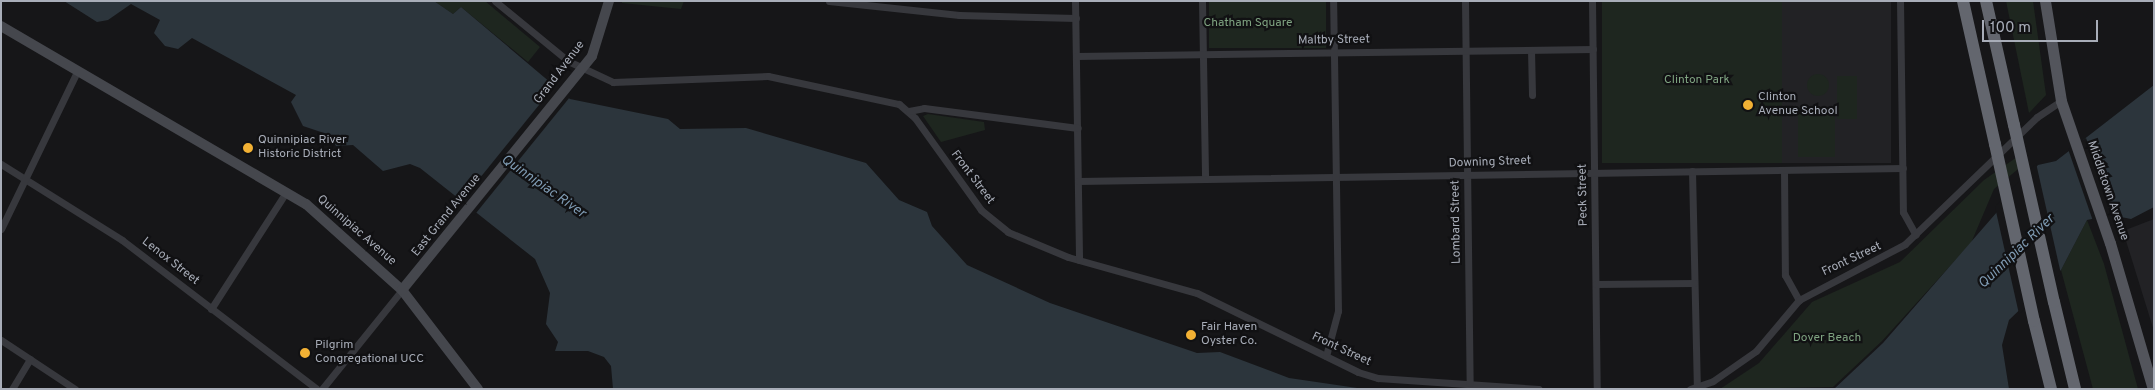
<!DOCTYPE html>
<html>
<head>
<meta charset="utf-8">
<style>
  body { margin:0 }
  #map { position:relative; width:2155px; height:390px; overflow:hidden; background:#161618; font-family:Overpass,sans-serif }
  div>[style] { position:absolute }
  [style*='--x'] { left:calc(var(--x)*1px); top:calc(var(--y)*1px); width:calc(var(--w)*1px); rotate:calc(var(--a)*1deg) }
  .built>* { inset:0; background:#222225; transform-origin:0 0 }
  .green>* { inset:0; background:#1e261f; transform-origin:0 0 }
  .round { border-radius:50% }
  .water>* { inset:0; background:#2c353c }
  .pier>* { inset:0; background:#161618; transform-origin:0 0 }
  .street>* { height:7px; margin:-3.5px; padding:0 3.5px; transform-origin:3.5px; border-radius:3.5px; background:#37383d }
  .secondary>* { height:10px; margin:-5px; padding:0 5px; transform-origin:5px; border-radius:5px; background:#45474d }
  .primary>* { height:11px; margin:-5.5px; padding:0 5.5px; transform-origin:5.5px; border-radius:5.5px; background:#53555c }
  .highway>* { height:12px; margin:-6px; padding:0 6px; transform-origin:6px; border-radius:6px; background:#63666e }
  .highway-bridge>* { height:12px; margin:-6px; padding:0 6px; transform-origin:6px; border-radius:6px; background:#63666e }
  .dots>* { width:14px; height:14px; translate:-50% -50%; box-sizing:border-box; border:2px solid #111113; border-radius:50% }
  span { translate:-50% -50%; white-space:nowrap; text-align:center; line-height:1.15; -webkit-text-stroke:4.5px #111113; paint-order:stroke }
  .park-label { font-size:12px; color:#7fa381 }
  .street-label { font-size:12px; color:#a8adb8 }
  .poi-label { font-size:12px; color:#a8adb8 }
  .left { translate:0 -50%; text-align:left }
  .water-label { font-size:14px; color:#7f9bb3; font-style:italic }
  .frame { position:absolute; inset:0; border:2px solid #a8adb8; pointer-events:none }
  .scale { position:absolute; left:1982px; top:20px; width:116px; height:22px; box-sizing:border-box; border:2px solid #a8adb8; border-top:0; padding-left:6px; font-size:15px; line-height:18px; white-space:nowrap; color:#a8adb8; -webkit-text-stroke:4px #111113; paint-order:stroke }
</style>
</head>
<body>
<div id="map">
  <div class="built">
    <div style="left:1602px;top:1px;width:289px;height:162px"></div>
    <div style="clip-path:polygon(2154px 219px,2154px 331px,2123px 231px)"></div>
  </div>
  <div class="green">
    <div style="clip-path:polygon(434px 1px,485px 1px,540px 47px,528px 62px,461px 7px,453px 14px)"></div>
    <div style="clip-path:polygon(684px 1px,681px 9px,622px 3px,622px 1px)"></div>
    <div style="left:1209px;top:1px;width:117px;height:47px"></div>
    <div style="left:1602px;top:1px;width:180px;height:162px"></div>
    <div style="clip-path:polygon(2006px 1px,2033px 1px,2046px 95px,2029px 113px)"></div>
    <div class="round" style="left:1807px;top:74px;width:22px;height:22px"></div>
    <div style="left:1837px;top:76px;width:20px;height:43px"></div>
    <div style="left:1798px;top:108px;width:37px;height:49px"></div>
    <div style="clip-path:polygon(928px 114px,984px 122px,985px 130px,941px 142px,923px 116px)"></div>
    <div style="clip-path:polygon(2020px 155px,2023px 165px,1994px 189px,1971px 243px,1882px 341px,1833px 387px,1720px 389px,1759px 363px,1812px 302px,1900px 262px,1984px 180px)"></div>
    <div style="clip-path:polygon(2087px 220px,2104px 264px,2138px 389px,2093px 389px,2061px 270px)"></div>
  </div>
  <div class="water">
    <div style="clip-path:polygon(64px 1px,434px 1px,453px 14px,461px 7px,570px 99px,668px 119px,680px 129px,746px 128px,866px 163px,899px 200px,927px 212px,932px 226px,967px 265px,1050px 303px,1197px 353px,1220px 352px,1289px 378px,1364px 389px,613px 389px,611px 366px,604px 357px,588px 351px,555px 351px,558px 342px,546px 324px,550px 293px,535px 259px,420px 168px,410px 164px,383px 171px,353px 145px,336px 146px,330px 135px,303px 126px,291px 102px,296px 95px,192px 38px,178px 49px,165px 46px,154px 33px,160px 20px,131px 4px,108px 20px,97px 22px)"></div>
    <div style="clip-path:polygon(2154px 85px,2154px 207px,2131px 219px,2111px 215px,2087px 220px,2061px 270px,2009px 320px,2002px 345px,2009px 389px,1834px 389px,1883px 343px,2038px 165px,2056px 161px)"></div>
  </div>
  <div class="pier">
    <div style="left:556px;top:84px;width:19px;height:154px;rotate:39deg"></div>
    <div style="clip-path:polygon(2086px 138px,2115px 218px,2093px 221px,2068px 149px)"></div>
    <div style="clip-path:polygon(2036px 163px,2061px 274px,2019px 314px,1995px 207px)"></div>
  </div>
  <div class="street">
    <div style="--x:495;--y:1;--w:94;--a:39.4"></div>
    <div style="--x:568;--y:61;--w:50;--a:25"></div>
    <div style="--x:613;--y:82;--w:155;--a:-2.2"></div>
    <div style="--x:768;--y:76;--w:134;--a:12.1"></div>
    <div style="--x:899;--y:104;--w:21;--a:41"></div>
    <div style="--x:915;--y:118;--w:113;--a:54.3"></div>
    <div style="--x:981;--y:210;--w:35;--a:39"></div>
    <div style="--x:1008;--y:232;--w:65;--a:22.6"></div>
    <div style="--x:1068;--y:257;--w:134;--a:15.6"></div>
    <div style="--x:1197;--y:293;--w:179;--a:26.1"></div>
    <div style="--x:1358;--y:372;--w:21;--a:17"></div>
    <div style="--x:1378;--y:378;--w:161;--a:3.9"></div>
    <div style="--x:829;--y:1;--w:131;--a:6.1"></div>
    <div style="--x:959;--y:15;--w:117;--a:1.5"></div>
    <div style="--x:1075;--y:1;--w:259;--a:89.1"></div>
    <div style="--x:1202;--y:1;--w:177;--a:89"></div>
    <div style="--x:1465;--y:1;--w:382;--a:89.3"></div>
    <div style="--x:1592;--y:1;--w:388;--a:89.3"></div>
    <div style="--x:1900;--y:1;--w:211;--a:89.2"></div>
    <div style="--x:1903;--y:212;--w:26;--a:61"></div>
    <div style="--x:1531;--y:50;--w:45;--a:88.7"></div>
    <div style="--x:1076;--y:56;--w:517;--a:-0.78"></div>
    <div style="--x:909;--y:111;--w:15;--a:-11"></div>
    <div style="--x:924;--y:108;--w:155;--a:7.4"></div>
    <div style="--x:1;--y:164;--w:143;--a:32.1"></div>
    <div style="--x:122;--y:240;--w:245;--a:37.4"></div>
    <div style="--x:1784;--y:170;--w:105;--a:89.5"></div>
    <div style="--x:1785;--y:275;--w:29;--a:61"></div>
    <div style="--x:1692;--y:171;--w:216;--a:88.7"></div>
    <div style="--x:1078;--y:181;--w:825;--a:-0.9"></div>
    <div style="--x:1;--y:229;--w:174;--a:-64.2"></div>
    <div style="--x:1596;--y:284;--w:98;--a:-0.6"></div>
    <div style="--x:211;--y:309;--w:139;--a:-57.3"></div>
    <div style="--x:1;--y:340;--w:89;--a:33.5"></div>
    <div style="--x:1326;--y:356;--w:47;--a:-75.1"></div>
    <div style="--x:1338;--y:311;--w:310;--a:-90.9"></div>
    <div style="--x:12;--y:389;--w:35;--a:-59"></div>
    <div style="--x:322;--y:389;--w:127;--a:-51.1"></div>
    <div style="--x:1690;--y:389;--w:24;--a:-19"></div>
    <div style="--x:1713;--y:381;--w:52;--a:-34.9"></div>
    <div style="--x:1756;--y:351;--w:67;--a:-49.9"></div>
    <div style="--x:1799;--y:300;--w:120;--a:-27.8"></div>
    <div style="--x:1905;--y:244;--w:183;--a:-43.9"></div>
    <div style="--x:2037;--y:117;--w:29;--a:-34"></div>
  </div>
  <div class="secondary">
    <div style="--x:1;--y:26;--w:353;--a:30.3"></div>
    <div style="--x:306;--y:204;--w:129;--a:41.9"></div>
    <div style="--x:402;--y:290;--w:125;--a:52.5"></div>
    <div style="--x:402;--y:290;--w:301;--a:-50.9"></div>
    <div style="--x:592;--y:56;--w:58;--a:-72.8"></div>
  </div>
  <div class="primary">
    <div style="--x:2045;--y:1;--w:101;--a:80.9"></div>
    <div style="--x:2061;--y:101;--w:150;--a:71"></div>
    <div style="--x:2110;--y:243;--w:152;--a:73.6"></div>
  </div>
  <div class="highway">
    <div style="--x:1963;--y:1;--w:147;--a:77.4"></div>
    <div style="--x:1986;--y:1;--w:127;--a:77.3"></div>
    <div style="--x:2054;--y:302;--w:89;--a:76.4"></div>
    <div style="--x:2034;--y:321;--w:70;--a:76"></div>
  </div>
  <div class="highway-bridge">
    <div style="--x:2014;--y:125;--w:181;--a:77.3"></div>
    <div style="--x:1995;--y:144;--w:181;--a:77.6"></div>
  </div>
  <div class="dots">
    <div style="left:1748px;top:105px;background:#f2b134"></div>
    <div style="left:248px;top:148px;background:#f2b134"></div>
    <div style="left:1191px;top:335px;background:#f2b134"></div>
    <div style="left:305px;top:353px;background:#f2b134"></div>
  </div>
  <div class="park-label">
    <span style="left:1248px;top:24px">Chatham Square</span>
    <span style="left:1697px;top:81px">Clinton Park</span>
    <span style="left:1827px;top:339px">Dover Beach</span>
  </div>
  <div class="street-label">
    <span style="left:1334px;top:41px;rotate:-1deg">Maltby Street</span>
    <span style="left:560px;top:73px;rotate:-53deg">Grand Avenue</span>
    <span style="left:1490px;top:163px;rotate:-2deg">Downing Street</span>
    <span style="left:972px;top:178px;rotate:53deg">Front Street</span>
    <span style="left:2107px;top:191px;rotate:71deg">Middletown Avenue</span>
    <span style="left:1584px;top:195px;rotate:-91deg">Peck Street</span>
    <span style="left:447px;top:216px;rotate:-51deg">East Grand Avenue</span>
    <span style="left:1457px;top:222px;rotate:-91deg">Lombard Street</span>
    <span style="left:356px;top:231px;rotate:41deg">Quinnipiac Avenue</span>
    <span style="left:1852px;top:260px;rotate:-25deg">Front Street</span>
    <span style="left:170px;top:262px;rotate:38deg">Lenox Street</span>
    <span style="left:1341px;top:350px;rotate:25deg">Front Street</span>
  </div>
  <div class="poi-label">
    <span class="left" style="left:1758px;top:105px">Clinton<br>Avenue School</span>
    <span class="left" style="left:258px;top:148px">Quinnipiac River<br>Historic District</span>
    <span class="left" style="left:1201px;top:335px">Fair Haven<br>Oyster Co.</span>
    <span class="left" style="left:315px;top:353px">Pilgrim<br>Congregational UCC</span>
  </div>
  <div class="water-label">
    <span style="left:543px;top:187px;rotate:35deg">Quinnipiac River</span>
    <span style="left:2017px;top:252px;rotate:-44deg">Quinnipiac River</span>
  </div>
  <div class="frame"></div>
  <div class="scale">100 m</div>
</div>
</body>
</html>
